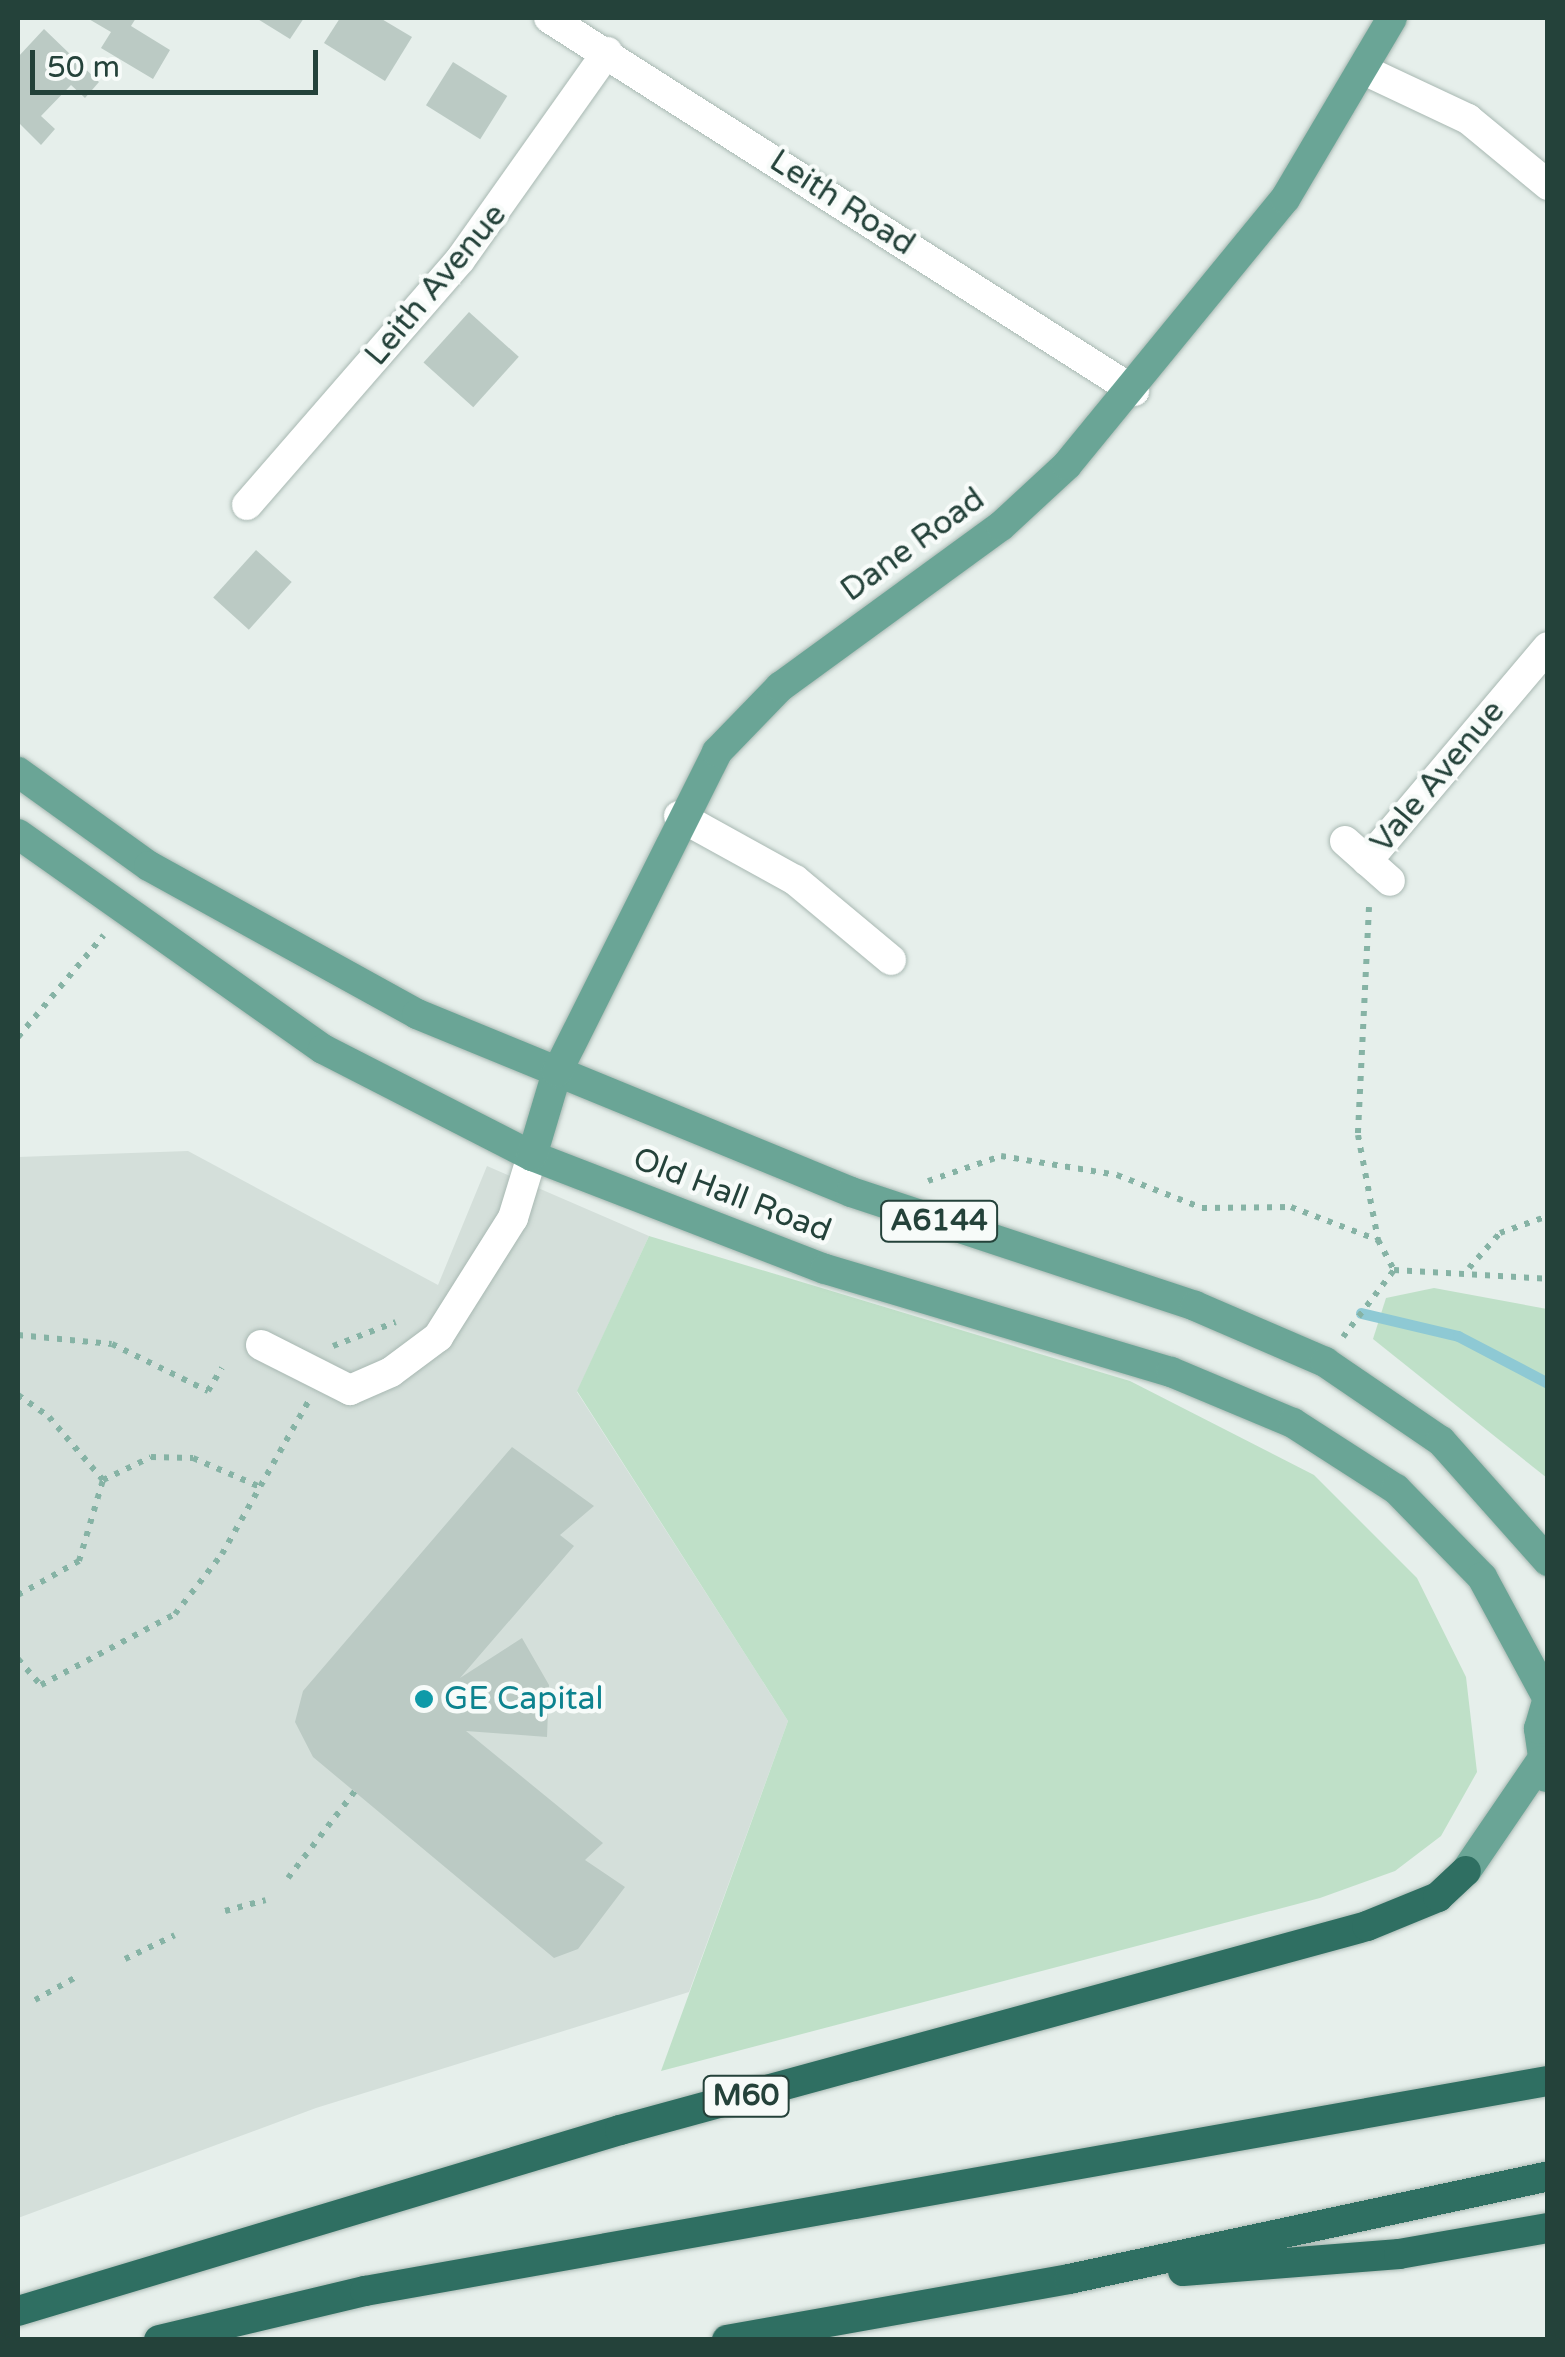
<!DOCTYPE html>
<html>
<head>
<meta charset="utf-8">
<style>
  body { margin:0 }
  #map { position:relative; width:1565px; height:2357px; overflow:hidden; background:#e6efeb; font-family:"Varela Round",sans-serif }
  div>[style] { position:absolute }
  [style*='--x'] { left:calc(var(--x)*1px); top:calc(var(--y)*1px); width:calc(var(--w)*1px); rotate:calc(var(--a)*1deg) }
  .built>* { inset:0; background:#d4dfda }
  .green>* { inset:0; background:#bfe0c8 }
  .stream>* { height:11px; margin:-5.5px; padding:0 5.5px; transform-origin:5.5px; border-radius:5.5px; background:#8ec9d4 }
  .building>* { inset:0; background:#bbcac4; transform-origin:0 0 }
  .path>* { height:6px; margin-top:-3px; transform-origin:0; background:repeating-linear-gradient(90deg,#86b3a5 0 5px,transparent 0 13px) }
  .roads { filter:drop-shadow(0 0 2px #a8b8b2) drop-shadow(0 0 2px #a8b8b2) }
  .minor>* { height:30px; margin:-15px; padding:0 15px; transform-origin:15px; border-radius:15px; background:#fff }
  .major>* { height:30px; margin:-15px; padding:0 15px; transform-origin:15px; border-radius:15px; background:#6aa596 }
  .highway>* { height:30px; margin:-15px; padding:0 15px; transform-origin:15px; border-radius:15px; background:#2f6f62 }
  .dots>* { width:28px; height:28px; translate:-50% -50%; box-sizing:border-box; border:5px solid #f7fbf9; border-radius:50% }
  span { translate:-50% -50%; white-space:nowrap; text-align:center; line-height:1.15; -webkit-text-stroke:9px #f7fbf9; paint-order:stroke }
  .shield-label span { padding:2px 8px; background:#f7fbf9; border:2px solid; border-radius:8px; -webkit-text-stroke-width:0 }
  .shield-label { font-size:30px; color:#24423a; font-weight:700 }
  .street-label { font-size:32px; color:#24423a }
  .culture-label { font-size:32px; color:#0d838f }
  .left { translate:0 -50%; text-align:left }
  .frame { position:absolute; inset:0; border:20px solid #24423a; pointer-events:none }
  .scale { position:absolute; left:30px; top:50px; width:288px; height:45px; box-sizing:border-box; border:5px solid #24423a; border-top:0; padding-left:12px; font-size:30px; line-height:35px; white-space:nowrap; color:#24423a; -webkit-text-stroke:8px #f7fbf9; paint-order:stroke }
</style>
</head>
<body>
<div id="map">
  <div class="built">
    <div style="clip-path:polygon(188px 1151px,438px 1285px,487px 1166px,649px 1236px,577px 1392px,788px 1721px,689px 1992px,316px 2108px,18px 2218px,18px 1157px)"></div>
  </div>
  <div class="green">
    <div style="clip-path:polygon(649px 1236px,1130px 1381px,1314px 1475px,1417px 1578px,1466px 1677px,1477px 1772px,1441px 1836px,1395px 1871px,1320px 1898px,661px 2071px,788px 1721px,577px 1391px)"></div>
    <div style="clip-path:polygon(1434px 1288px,1547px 1309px,1547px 1478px,1373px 1339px,1386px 1298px)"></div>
  </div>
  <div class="stream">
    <div style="--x:1361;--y:1313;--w:100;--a:13.3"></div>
    <div style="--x:1458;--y:1336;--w:102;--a:27.6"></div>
  </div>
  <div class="building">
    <div style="clip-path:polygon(87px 18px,136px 18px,131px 26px,170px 50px,153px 79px,101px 48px,111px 32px)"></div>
    <div style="clip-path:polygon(256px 18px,304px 18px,290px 39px)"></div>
    <div style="clip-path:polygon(340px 18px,380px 18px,412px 37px,385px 81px,324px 43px)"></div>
    <div style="clip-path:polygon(44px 29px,99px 82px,85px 98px,71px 85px,41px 116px,55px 129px,41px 145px,18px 122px,18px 57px)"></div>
    <div style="left:453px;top:62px;width:64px;height:51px;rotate:32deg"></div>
    <div style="left:469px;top:312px;width:67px;height:68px;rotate:42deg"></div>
    <div style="left:256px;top:550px;width:48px;height:64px;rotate:42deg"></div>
    <div style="clip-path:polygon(512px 1447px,594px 1506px,560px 1535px,574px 1546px,460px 1678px,522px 1638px,549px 1685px,547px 1737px,466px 1731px,603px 1843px,585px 1860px,625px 1887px,578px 1949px,554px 1958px,313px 1757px,295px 1722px,303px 1691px)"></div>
  </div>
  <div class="path">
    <div style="--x:1369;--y:907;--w:228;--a:92.8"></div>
    <div style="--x:1358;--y:1135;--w:107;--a:79.2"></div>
    <div style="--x:1378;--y:1240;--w:34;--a:62"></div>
    <div style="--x:18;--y:1037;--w:133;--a:-49.9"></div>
    <div style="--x:928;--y:1181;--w:77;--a:-18.9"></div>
    <div style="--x:1001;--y:1156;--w:118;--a:9.3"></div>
    <div style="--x:1117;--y:1175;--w:91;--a:21.2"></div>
    <div style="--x:1202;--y:1208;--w:89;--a:-0.6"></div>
    <div style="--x:1291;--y:1207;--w:93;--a:20.8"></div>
    <div style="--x:1469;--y:1268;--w:47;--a:-48.5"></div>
    <div style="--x:1500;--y:1233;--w:51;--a:-19.5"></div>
    <div style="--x:18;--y:1335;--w:94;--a:5.5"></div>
    <div style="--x:112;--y:1344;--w:107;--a:26.1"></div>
    <div style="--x:208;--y:1391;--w:27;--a:-59"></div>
    <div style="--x:1343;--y:1337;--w:84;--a:-52.7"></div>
    <div style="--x:1394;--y:1270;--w:154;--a:3.3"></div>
    <div style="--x:333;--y:1346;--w:67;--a:-20.9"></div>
    <div style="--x:18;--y:1395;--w:38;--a:35"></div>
    <div style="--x:49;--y:1417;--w:83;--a:49.4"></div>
    <div style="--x:18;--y:1595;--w:70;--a:-29.1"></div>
    <div style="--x:79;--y:1561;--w:84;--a:-73.5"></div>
    <div style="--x:103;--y:1480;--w:53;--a:-25.6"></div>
    <div style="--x:151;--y:1457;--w:42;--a:1.4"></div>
    <div style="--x:193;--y:1458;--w:71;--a:23.3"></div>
    <div style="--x:18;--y:1659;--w:35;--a:49"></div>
    <div style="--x:41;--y:1685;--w:152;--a:-27.9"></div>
    <div style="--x:175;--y:1614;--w:76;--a:-51.9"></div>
    <div style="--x:222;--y:1554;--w:175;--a:-60.5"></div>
    <div style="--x:288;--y:1878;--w:110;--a:-52.4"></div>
    <div style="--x:225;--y:1911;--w:42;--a:-15"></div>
    <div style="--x:125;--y:1959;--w:55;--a:-25.6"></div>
    <div style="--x:35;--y:2000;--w:51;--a:-29.1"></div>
  </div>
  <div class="roads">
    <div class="minor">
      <div style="--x:549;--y:18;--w:694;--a:32.52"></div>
      <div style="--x:1366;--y:71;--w:113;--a:25.2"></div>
      <div style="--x:1468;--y:119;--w:104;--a:39.5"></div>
      <div style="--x:247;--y:505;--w:325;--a:-49"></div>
      <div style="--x:460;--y:260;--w:255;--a:-54.7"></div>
      <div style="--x:679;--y:816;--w:132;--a:28.9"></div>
      <div style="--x:795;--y:880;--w:125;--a:39.8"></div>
      <div style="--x:1345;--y:841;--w:60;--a:41.6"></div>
      <div style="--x:1367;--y:861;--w:280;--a:-49.8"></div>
      <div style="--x:261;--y:1345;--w:100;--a:26.8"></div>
      <div style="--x:350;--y:1390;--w:45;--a:-23.7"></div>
      <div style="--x:391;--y:1372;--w:59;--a:-36.7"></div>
      <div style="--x:438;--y:1337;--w:141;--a:-57.8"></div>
      <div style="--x:513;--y:1218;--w:65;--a:-73"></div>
    </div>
    <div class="major">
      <div style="--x:18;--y:772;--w:161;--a:35.7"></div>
      <div style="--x:149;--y:866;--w:306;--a:28.9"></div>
      <div style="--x:417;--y:1014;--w:469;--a:22.3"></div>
      <div style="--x:851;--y:1192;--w:362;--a:18.3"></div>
      <div style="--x:1195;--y:1306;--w:142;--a:23.3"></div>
      <div style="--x:1325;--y:1362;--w:140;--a:34.3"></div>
      <div style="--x:1441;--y:1441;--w:161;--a:48.3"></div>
      <div style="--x:18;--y:834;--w:373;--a:35.2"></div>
      <div style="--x:323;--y:1049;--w:235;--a:27.1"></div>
      <div style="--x:532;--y:1156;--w:314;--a:21.1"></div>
      <div style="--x:825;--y:1269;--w:361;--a:16.6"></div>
      <div style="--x:1171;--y:1372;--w:132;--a:22.7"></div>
      <div style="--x:1293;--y:1423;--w:122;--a:32.7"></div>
      <div style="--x:1396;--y:1489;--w:123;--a:45.7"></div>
      <div style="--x:1482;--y:1577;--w:136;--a:61.6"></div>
      <div style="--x:532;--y:1156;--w:88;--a:-73.4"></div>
      <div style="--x:557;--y:1072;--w:358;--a:-63.4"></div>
      <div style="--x:717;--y:752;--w:91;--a:-45.9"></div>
      <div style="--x:780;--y:687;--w:273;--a:-36.1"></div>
      <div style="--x:1001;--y:526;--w:90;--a:-42.7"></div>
      <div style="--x:1067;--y:465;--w:344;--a:-50.7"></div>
      <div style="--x:1285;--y:199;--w:210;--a:-59.4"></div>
      <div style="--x:1546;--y:1777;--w:49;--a:-98.3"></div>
      <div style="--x:1539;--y:1729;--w:33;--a:-74"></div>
      <div style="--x:1466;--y:1871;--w:133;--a:-55.7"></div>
    </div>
    <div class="highway">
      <div style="--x:1183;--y:2271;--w:217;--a:-4.5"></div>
      <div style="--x:1399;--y:2254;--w:151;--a:-9.9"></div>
      <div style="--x:18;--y:2311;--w:629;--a:-16.73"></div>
      <div style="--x:620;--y:2130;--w:774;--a:-15.27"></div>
      <div style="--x:1367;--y:1926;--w:77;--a:-22.2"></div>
      <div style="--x:1438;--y:1897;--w:38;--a:-43"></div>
      <div style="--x:159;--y:2340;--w:212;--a:-13.4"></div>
      <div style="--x:365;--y:2291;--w:1201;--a:-10.07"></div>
      <div style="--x:727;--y:2340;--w:347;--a:-10.1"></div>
      <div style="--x:1069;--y:2279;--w:490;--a:-12.1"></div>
    </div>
  </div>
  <div class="dots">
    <div style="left:424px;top:1699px;background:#0f9aa8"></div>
  </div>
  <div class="shield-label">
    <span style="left:939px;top:1221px">A6144</span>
    <span style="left:746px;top:2096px">M60</span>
  </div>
  <div class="street-label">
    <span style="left:842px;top:203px;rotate:33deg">Leith Road</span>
    <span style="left:436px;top:285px;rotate:-50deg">Leith Avenue</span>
    <span style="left:913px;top:545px;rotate:-36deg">Dane Road</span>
    <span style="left:1438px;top:777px;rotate:-50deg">Vale Avenue</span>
    <span style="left:732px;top:1195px;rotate:21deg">Old Hall Road</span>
  </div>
  <div class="culture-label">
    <span class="left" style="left:444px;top:1699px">GE Capital</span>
  </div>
  <div class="frame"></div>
  <div class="scale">50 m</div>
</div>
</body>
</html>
